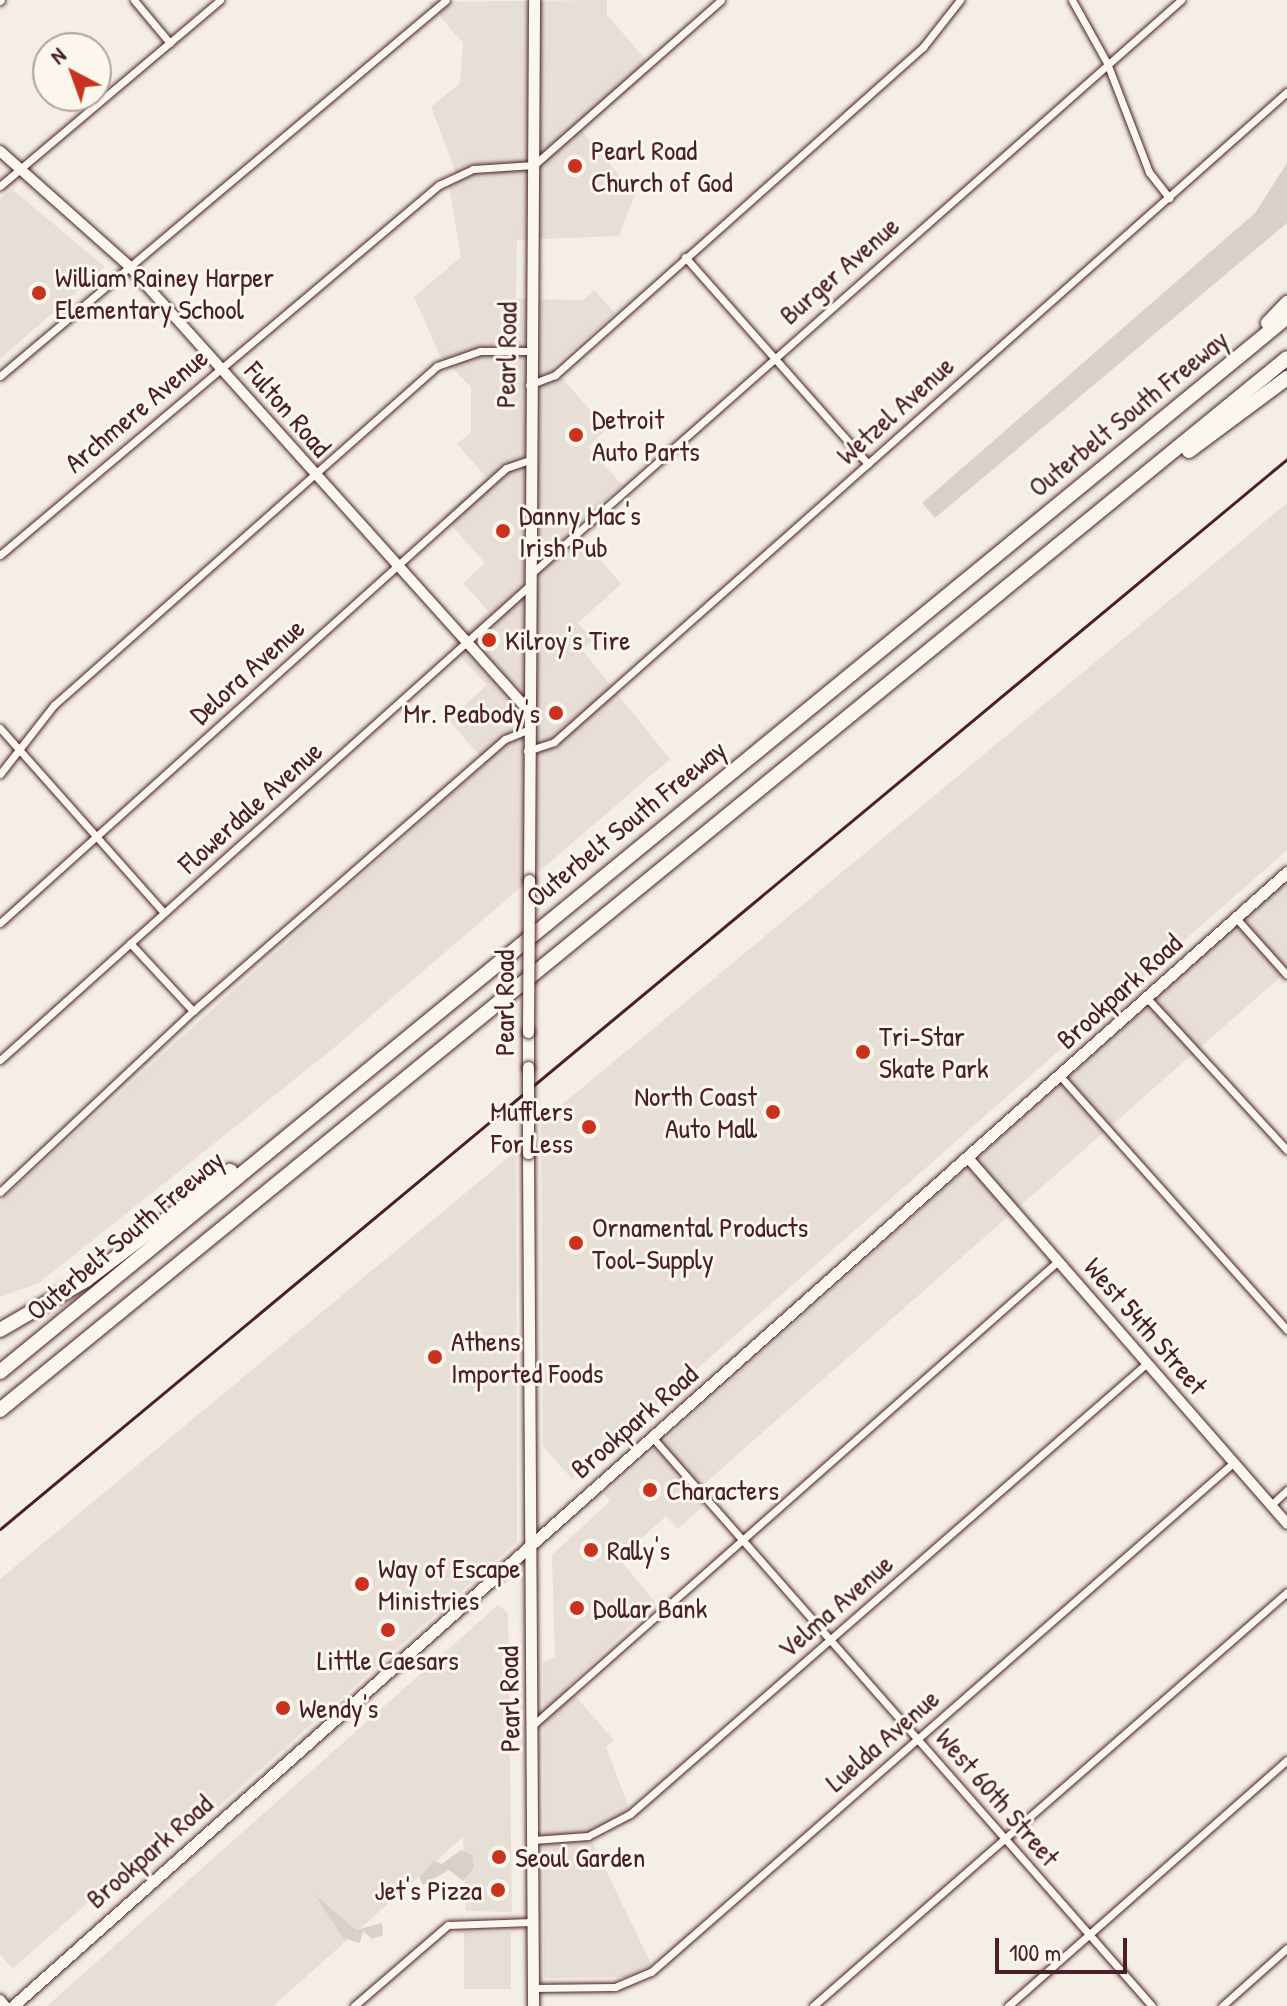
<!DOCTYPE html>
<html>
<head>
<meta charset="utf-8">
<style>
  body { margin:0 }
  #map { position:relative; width:1287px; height:2006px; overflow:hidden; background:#f4eee4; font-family:"Patrick Hand",sans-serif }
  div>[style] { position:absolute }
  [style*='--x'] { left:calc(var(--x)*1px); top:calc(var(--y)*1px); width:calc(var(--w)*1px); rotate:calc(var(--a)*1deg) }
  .built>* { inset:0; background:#e7dfd6; transform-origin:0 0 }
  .green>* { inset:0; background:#dbd0c9 }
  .roads { filter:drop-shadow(0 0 2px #4a1f2b) drop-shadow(0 0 2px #4a1f2b) }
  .street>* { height:7px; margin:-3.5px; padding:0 3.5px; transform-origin:3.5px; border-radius:3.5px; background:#fbf7ec }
  .secondary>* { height:10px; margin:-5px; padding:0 5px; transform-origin:5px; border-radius:5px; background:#fbf7ec }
  .primary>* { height:11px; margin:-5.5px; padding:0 5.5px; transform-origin:5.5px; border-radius:5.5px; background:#fbf7ec }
  .highway>* { height:14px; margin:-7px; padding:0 7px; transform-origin:7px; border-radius:7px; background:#fbf7ec }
  .rail>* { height:3px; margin:-1.5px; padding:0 1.5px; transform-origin:1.5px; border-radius:1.5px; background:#4a1f2b }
  .bridges { filter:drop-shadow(0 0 2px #4a1f2b) drop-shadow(0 0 2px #4a1f2b) }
  .primary-bridge>* { height:11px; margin:-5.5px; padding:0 5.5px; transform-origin:5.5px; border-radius:5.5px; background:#fbf7ec }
  .dots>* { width:22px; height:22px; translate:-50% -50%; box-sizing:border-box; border:4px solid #fbf7ec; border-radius:50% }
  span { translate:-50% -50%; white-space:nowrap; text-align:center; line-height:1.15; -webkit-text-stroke:6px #fbf7ec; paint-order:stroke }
  .poi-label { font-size:28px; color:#4a1f2b }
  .left { translate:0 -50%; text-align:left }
  .right { translate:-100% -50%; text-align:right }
  .street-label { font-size:28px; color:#4a1f2b }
  .north { position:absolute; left:32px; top:32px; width:80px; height:80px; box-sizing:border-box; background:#fbf7ec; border:2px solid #b4a19f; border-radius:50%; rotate:319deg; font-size:22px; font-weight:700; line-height:32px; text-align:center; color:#4a1f2b }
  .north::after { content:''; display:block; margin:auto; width:28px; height:36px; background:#c8321e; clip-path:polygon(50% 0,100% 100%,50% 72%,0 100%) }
  .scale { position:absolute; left:995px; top:1938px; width:132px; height:36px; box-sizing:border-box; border:4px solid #4a1f2b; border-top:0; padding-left:10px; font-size:24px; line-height:28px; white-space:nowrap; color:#4a1f2b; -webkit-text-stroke:6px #fbf7ec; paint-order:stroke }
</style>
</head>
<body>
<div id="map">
  <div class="built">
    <div style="clip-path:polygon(607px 0,607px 15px,653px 68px,582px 131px,635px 194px,619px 236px,517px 240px,516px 299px,583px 300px,594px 290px,615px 313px,552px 367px,607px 429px,588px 447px,622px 485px,573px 528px,621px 584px,578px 623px,593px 640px,582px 650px,670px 759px,330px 1051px,39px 1283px,0 1297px,0 1201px,486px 763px,449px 720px,487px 685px,450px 645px,488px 611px,463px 583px,485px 563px,443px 516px,487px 478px,457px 444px,471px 432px,471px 387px,440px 356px,414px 297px,461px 257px,449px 186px,459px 181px,431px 107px,460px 83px,463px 43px,428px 2px)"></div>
    <div style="clip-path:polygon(12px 189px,105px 267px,0 359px,0 199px)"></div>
    <div style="clip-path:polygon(1287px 503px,1287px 850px,572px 1479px,543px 1446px,541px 1122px)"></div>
    <div style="clip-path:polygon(1287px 880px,1287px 971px,695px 1492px,704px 1505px,678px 1529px,666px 1516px,619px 1559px,655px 1602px,567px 1687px,614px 1740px,606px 1747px,629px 1808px,592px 1841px,651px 1964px,626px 1977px,544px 1978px,543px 1662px,555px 1657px,552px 1555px,610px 1501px,605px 1494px)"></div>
    <div style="clip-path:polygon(516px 1151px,517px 1542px,192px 1830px,183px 1820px,13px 1968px,0 1955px,0 1579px)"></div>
    <div style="clip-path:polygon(498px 1605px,508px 1613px,512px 1912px,466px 1911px,463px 1837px,273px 2006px,47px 2006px)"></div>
    <div style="left:464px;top:1932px;width:47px;height:57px"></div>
  </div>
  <div class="green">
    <div style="clip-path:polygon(1287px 163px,1287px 223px,935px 518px,922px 503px,1255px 213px)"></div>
    <div style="clip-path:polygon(461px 1850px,472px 1855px,474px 1868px,463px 1881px,449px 1870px,423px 1885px,419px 1877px,434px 1861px,442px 1864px)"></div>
    <div style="clip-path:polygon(315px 1895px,356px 1930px,382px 1923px,383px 1935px,372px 1939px,363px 1931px,360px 1943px,343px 1938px)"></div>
  </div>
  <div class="roads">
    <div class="street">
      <div style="--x:134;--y:0;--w:56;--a:50.1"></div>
      <div style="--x:1072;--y:0;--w:72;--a:60.9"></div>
      <div style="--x:1107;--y:63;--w:117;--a:68.9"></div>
      <div style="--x:1149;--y:172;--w:33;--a:52"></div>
      <div style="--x:0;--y:1;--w:1;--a:-45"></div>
      <div style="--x:0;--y:186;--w:288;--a:-40.2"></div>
      <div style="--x:685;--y:257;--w:276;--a:48.5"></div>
      <div style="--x:0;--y:376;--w:583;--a:-40.13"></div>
      <div style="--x:529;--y:385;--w:28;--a:-21"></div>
      <div style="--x:555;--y:375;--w:493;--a:-41.7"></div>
      <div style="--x:923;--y:47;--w:60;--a:-51.8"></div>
      <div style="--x:0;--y:555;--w:574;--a:-40.13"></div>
      <div style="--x:439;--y:185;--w:38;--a:-25"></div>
      <div style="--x:473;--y:169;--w:61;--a:-3.8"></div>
      <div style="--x:534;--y:165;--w:249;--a:-41.4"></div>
      <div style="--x:532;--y:573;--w:866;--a:-41.44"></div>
      <div style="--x:0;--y:728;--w:247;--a:48.4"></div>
      <div style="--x:527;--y:751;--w:28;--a:-18"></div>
      <div style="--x:554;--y:742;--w:980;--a:-41.57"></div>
      <div style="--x:0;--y:774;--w:88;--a:-52"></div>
      <div style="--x:54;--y:705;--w:511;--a:-41.51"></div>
      <div style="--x:437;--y:366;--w:46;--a:-19.2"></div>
      <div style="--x:480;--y:351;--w:49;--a:0"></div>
      <div style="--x:1236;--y:918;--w:76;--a:48.2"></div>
      <div style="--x:0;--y:923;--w:680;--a:-41.96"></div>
      <div style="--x:506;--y:468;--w:24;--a:-19"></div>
      <div style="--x:130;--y:943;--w:93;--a:47.2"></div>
      <div style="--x:1148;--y:999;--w:205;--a:47.4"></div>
      <div style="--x:0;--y:1060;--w:710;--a:-41.86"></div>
      <div style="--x:1060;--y:1076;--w:341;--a:48.2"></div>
      <div style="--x:0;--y:1192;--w:265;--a:-43.2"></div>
      <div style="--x:193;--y:1011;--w:414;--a:-41.1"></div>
      <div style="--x:505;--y:739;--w:24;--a:-22"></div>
      <div style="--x:652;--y:1437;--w:757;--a:48.69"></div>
      <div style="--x:1271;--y:1505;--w:22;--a:-43"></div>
      <div style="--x:533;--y:1725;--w:701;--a:-41.47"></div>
      <div style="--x:533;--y:1840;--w:55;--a:-4.2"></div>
      <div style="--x:588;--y:1836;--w:47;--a:-27.6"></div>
      <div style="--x:630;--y:1814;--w:686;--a:-41.1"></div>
      <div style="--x:533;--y:1988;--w:82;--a:-0.7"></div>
      <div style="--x:615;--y:1987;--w:39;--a:-23"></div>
      <div style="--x:651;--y:1972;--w:773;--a:-41.17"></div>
      <div style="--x:354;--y:2006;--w:124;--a:-40.8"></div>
      <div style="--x:448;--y:1925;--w:84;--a:-2"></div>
      <div style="--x:813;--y:2006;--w:629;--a:-41.13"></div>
      <div style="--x:1008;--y:2006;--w:372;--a:-41.4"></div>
      <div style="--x:1222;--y:2006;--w:87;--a:-41.7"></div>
    </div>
    <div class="secondary">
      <div style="--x:0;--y:151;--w:174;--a:41.7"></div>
      <div style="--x:130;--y:267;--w:594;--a:48.07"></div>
      <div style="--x:969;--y:1159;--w:484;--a:48.9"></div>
      <div style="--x:0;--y:2000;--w:8;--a:50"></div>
    </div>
    <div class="primary">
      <div style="--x:529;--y:880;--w:880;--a:-89.67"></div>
      <div style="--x:528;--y:1032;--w:35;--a:90"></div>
      <div style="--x:528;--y:1153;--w:853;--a:89.66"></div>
      <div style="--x:13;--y:2006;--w:1706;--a:-41.67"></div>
    </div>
    <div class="highway">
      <div style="--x:1268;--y:323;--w:28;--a:-46"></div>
      <div style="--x:1189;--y:451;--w:122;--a:-36.7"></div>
      <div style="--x:0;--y:1330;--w:99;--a:-30.2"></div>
      <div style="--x:86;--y:1280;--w:181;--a:-37.1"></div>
      <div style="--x:0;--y:1372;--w:1664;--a:-39.34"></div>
      <div style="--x:0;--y:1410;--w:1662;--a:-39.26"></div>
    </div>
  </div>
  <div class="rail">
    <div style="--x:0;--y:1529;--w:1674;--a:-39.74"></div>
  </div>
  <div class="bridges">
    <div class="primary-bridge">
      <div style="--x:528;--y:1032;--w:152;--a:-89.6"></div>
      <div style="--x:528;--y:1153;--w:86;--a:-90"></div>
    </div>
  </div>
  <div class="dots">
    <div style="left:575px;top:166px;background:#c8321e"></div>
    <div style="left:39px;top:293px;background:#c8321e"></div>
    <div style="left:576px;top:435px;background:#c8321e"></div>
    <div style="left:503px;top:531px;background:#c8321e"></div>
    <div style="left:489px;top:640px;background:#c8321e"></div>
    <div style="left:556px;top:713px;background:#c8321e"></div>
    <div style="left:863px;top:1052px;background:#c8321e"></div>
    <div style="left:773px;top:1112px;background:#c8321e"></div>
    <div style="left:589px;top:1127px;background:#c8321e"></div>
    <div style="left:576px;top:1243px;background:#c8321e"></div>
    <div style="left:435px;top:1357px;background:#c8321e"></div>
    <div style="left:650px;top:1490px;background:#c8321e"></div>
    <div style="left:591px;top:1550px;background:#c8321e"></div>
    <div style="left:362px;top:1584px;background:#c8321e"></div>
    <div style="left:577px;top:1608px;background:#c8321e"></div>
    <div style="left:388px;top:1630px;background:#c8321e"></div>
    <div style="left:283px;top:1708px;background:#c8321e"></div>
    <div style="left:499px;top:1857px;background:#c8321e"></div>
    <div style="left:498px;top:1890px;background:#c8321e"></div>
  </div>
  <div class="poi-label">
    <span class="left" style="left:591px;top:166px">Pearl Road<br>Church of God</span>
    <span class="left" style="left:55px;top:293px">William Rainey Harper<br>Elementary School</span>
    <span class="left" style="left:592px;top:435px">Detroit<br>Auto Parts</span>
    <span class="left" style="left:519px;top:531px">Danny Mac's<br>Irish Pub</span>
    <span class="left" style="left:505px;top:640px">Kilroy's Tire</span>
    <span class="right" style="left:540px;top:713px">Mr. Peabody's</span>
    <span class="left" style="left:879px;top:1052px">Tri-Star<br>Skate Park</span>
    <span class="right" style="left:757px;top:1112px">North Coast<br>Auto Mall</span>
    <span class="right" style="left:573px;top:1127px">Mufflers<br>For Less</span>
    <span class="left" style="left:592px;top:1243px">Ornamental Products<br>Tool-Supply</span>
    <span class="left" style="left:451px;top:1357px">Athens<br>Imported Foods</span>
    <span class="left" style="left:666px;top:1490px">Characters</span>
    <span class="left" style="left:607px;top:1550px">Rally's</span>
    <span class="left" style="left:378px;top:1584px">Way of Escape<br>Ministries</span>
    <span class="left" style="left:593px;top:1608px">Dollar Bank</span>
    <span style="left:388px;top:1660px">Little Caesars</span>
    <span class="left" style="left:299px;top:1708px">Wendy's</span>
    <span class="left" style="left:515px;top:1857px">Seoul Garden</span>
    <span class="right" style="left:482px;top:1890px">Jet's Pizza</span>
  </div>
  <div class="street-label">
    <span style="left:839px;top:270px;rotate:-41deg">Burger Avenue</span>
    <span style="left:506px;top:355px;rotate:-89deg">Pearl Road</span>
    <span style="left:288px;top:409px;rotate:49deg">Fulton Road</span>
    <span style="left:136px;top:410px;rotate:-40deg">Archmere Avenue</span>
    <span style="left:895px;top:410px;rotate:-42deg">Wetzel Avenue</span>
    <span style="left:1128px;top:413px;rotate:-39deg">Outerbelt South Freeway</span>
    <span style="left:247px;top:671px;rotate:-42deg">Delora Avenue</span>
    <span style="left:250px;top:807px;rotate:-42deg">Flowerdale Avenue</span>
    <span style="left:626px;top:823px;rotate:-39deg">Outerbelt South Freeway</span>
    <span style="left:1119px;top:991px;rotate:-42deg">Brookpark Road</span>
    <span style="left:504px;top:1003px;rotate:-90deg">Pearl Road</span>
    <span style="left:125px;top:1235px;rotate:-40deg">Outerbelt South Freeway</span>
    <span style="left:1146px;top:1326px;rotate:49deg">West 54th Street</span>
    <span style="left:634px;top:1421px;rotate:-41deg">Brookpark Road</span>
    <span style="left:835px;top:1606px;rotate:-41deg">Velma Avenue</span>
    <span style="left:509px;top:1699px;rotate:-91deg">Pearl Road</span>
    <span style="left:882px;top:1740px;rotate:-41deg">Luelda Avenue</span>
    <span style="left:998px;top:1797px;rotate:49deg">West 60th Street</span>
    <span style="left:149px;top:1851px;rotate:-41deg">Brookpark Road</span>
  </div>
  <div class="north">N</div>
  <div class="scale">100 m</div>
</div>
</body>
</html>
